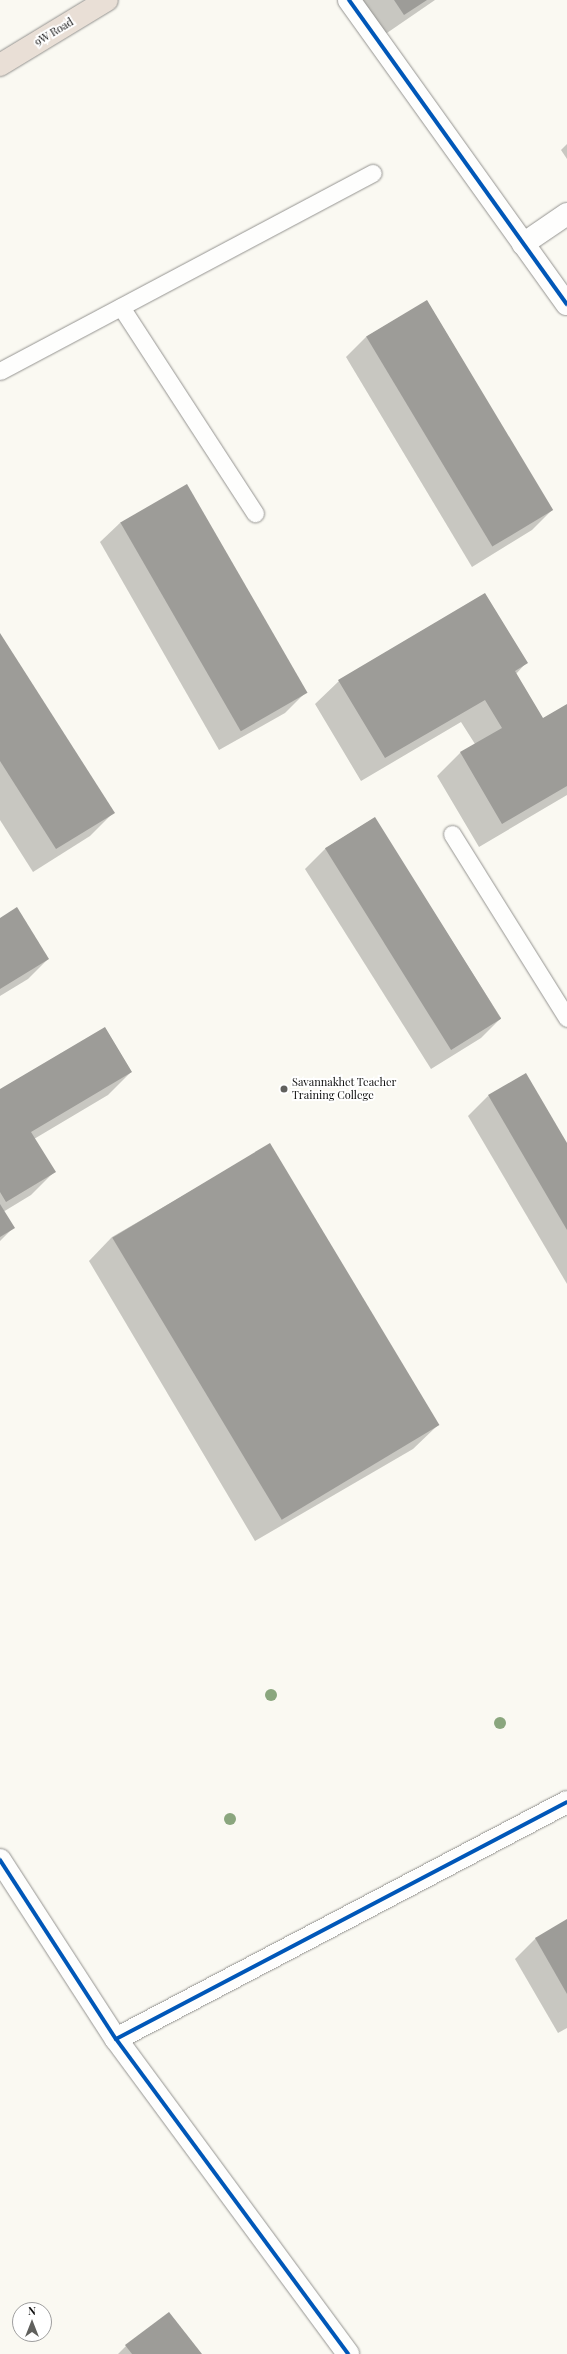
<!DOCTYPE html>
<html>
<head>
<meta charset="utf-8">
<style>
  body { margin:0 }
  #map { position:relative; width:567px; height:2354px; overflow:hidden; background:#faf9f2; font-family:"Playfair Display",serif }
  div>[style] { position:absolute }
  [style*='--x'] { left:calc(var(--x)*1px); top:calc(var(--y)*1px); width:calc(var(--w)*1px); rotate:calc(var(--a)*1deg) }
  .shadow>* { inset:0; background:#0003 }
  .building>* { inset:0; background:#9d9c98; transform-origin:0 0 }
  .roads { filter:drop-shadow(0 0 1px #949390) drop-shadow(0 0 1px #949390) }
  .lane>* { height:17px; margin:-8.5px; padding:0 8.5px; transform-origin:8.5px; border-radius:8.5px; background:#fefefd }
  .street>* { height:22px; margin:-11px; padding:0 11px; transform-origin:11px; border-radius:11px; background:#fefefd }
  .highway>* { height:22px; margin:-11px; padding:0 11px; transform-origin:11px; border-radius:11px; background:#e9dfd6 }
  .cycleway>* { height:4px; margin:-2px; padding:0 2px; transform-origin:2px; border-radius:2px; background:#0057b8 }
  .trees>* { width:12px; height:12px; margin:-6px; border-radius:50%; background:#8aa67e }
  .dots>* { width:11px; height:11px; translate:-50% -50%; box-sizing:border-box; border:2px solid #fff; border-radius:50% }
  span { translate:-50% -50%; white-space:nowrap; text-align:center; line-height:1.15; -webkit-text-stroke:4px #fff; paint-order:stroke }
  .street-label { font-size:11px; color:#0d0d0d }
  .poi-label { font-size:11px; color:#0d0d0d }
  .left { translate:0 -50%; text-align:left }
  .north { position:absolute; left:12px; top:2302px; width:40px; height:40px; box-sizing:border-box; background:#fff; border:1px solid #9e9e9e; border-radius:50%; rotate:0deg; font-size:11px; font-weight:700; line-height:16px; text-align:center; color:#0d0d0d }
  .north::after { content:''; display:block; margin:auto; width:14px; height:18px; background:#60605d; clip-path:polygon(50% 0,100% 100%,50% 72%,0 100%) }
</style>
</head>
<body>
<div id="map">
  <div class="shadow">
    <div style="clip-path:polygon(360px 0,435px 0,384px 35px)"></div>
    <div style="clip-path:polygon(567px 144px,567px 159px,561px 150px)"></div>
    <div style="clip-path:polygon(427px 301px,552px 510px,532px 530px,472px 567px,346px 357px,366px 337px)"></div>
    <div style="clip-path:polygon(121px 522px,305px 693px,285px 713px,219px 750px,100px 542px)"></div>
    <div style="clip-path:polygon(485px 594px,526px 663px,516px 674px,542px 719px,567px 705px,567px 795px,479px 847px,437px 776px,460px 753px,475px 744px,461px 722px,361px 781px,315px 704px,339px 681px)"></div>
    <div style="clip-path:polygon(0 635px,113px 813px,90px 836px,33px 872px,0 820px)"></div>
    <div style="clip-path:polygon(374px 818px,501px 1018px,481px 1038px,431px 1069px,305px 869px,325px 849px)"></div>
    <div style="clip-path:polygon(0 919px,48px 959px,28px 979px,0 996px)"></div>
    <div style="clip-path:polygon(131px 1072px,108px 1095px,34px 1139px,54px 1172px,31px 1195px,3px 1212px,13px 1228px,0 1241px,0 1091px)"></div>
    <div style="clip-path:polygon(488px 1096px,567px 1145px,567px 1284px,468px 1116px)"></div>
    <div style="clip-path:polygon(270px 1145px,437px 1426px,413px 1449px,255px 1541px,89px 1261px,112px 1237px)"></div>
    <div style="clip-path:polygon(567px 1920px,567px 2028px,558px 2033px,515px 1959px,535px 1939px)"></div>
    <div style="clip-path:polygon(126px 2346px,201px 2354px,118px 2354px)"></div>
  </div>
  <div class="building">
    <div style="clip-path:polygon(394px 0,427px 0,404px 15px)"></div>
    <div style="left:427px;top:300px;width:245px;height:71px;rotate:59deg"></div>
    <div style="left:187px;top:484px;width:241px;height:77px;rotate:60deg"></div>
    <div style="clip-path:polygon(485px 593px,528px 663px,515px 671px,543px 718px,567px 704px,567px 786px,502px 824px,460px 752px,502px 728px,485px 700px,385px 758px,338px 680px)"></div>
    <div style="clip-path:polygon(0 633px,115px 813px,56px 849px,0 761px)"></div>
    <div style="left:375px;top:817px;width:238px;height:59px;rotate:58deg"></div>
    <div style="clip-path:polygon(17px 907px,49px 959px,0 989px,0 918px)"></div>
    <div style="clip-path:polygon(105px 1027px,132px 1072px,31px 1132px,56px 1172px,6px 1202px,0 1192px,0 1089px)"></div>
    <div style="clip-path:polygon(526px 1073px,567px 1143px,567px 1230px,488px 1095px)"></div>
    <div style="left:270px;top:1143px;width:329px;height:184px;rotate:59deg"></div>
    <div style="clip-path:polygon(0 1204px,15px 1228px,0 1237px)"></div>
    <div style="clip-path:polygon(567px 1919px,567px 1994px,535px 1938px)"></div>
    <div style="clip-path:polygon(169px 2312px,202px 2354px,132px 2354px,125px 2345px)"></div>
  </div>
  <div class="roads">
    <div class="lane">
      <div style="--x:121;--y:307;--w:246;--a:57"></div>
      <div style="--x:0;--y:371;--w:422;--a:-28"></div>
      <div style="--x:452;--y:834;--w:217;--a:58"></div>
    </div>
    <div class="street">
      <div style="--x:349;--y:0;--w:374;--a:54.4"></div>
      <div style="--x:523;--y:244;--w:53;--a:-34.3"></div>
      <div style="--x:0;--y:1860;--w:213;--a:57.1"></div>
      <div style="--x:116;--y:2039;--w:391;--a:53.6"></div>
      <div style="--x:116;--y:2039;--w:509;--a:-27.72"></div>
    </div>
    <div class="highway">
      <div style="--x:0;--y:65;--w:125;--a:-31.3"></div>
    </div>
  </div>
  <div class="cycleway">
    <div style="--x:349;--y:0;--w:374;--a:54.4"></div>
    <div style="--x:0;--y:1860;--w:213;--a:57.1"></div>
    <div style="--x:116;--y:2039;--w:391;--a:53.6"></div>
    <div style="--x:116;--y:2039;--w:509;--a:-27.72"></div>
  </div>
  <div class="trees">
    <div style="left:271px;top:1695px"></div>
    <div style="left:500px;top:1723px"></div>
    <div style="left:230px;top:1819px"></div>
  </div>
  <div class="dots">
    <div style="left:284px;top:1089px;background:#60605d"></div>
  </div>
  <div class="street-label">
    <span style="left:54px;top:32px;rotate:-31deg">9W Road</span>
  </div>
  <div class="poi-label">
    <span class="left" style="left:292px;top:1089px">Savannakhet Teacher<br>Training College</span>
  </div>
  <div class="north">N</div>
</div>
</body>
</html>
